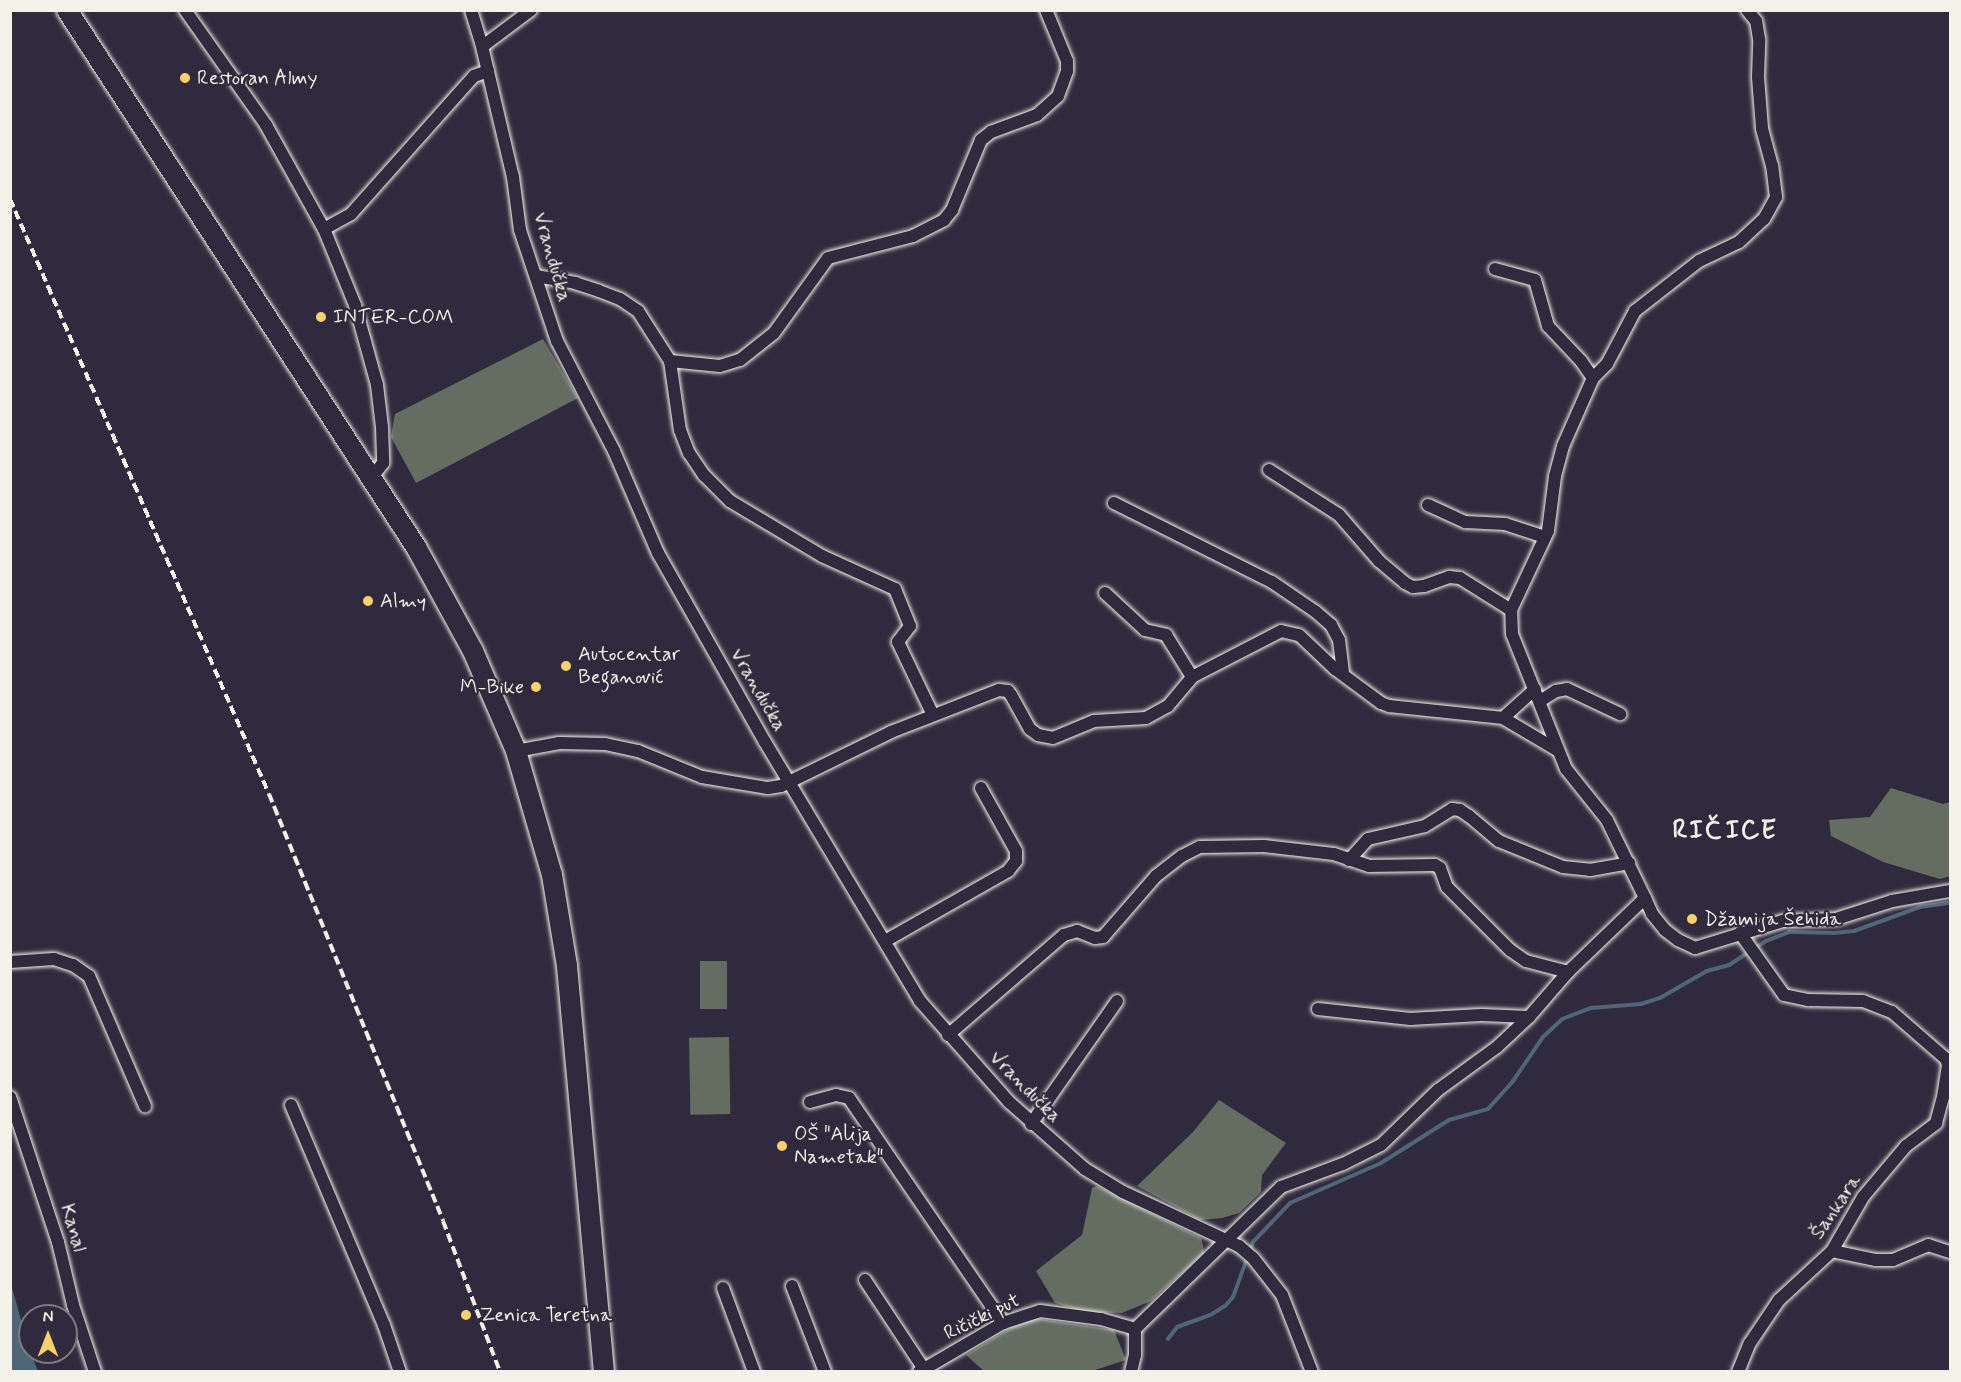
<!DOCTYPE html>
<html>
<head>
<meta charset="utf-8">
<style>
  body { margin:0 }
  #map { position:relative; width:1961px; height:1382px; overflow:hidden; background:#2f2a3d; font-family:Mynerve,sans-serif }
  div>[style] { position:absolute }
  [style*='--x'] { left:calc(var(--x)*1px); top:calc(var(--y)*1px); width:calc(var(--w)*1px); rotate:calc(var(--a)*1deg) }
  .green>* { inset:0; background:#656d60; transform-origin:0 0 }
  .water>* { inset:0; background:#4e6678 }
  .stream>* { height:4px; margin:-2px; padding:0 2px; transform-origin:2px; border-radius:2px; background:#4e6678 }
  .roads { filter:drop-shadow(0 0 2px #f4f1e8) drop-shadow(0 0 2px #f4f1e8) }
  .street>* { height:12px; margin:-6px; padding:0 6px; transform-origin:6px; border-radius:6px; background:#2f2a3d }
  .primary>* { height:20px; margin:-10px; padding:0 10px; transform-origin:10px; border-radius:10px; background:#2f2a3d }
  .rail>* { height:4px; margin-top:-2px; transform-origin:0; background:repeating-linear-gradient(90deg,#f4f1e8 0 9px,transparent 0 13.5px) }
  .dots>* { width:16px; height:16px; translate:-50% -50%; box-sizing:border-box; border:3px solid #2f2a3d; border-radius:50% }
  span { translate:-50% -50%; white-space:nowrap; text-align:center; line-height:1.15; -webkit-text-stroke:4.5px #2f2a3d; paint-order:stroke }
  .poi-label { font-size:20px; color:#f4f1e8 }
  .left { translate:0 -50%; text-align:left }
  .right { translate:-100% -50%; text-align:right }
  .street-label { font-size:20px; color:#f4f1e8 }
  .district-label { font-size:26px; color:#f4f1e8; font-weight:700; letter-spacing:1.5px }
  .frame { position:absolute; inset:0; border:12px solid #f4f1e8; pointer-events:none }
  .north { position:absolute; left:18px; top:1304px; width:60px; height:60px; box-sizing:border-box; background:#2f2a3d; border:2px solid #7e7a81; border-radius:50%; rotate:0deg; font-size:16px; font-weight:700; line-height:24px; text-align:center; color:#f4f1e8 }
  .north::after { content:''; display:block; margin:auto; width:21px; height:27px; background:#ffd166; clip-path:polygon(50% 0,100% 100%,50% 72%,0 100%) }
</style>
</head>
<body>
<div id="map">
  <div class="green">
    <div style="clip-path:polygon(543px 339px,578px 398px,416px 483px,391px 437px,395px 414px)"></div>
    <div style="clip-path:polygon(1891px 788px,1943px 804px,1950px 802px,1950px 876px,1940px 879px,1883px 862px,1831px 836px,1829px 820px,1870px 817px)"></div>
    <div style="left:700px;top:961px;width:27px;height:48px"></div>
    <div style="left:729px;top:1037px;width:77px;height:40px;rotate:89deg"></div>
    <div style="clip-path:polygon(1219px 1100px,1286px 1143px,1262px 1175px,1261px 1192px,1239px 1213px,1222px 1218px,1200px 1220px,1137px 1186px,1193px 1132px)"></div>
    <div style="clip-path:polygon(1097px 1186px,1201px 1238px,1203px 1245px,1204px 1253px,1151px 1301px,1122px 1313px,1084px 1312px,1055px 1303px,1036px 1271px,1082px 1235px,1092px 1188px)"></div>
    <div style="clip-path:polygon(1032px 1318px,1114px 1330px,1126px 1360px,1092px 1371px,985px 1372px,966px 1355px,1015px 1325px)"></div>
  </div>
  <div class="water">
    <div style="clip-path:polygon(11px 1284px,30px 1352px,38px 1371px,11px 1371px)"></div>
  </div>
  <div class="stream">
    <div style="--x:1168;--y:1339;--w:15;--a:-53"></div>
    <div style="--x:1177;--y:1327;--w:37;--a:-20"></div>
    <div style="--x:1212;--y:1314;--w:15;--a:-32"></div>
    <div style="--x:1225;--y:1306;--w:12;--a:-48"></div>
    <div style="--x:1233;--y:1297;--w:59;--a:-70"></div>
    <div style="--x:1253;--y:1242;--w:54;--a:-46.5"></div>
    <div style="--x:1290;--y:1203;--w:99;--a:-23.7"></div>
    <div style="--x:1381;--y:1163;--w:80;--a:-32.3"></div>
    <div style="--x:1449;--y:1120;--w:41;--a:-15.8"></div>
    <div style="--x:1488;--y:1109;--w:38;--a:-48"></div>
    <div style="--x:1513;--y:1081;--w:53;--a:-55.7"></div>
    <div style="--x:1543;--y:1037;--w:26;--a:-43"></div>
    <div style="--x:1562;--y:1019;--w:31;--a:-21"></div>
    <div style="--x:1591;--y:1008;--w:50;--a:-4.6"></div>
    <div style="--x:1641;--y:1004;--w:20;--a:-18"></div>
    <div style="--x:1660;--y:998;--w:54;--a:-29.9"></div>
    <div style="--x:1707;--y:971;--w:23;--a:-15"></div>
    <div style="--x:1729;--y:965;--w:44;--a:-33"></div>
    <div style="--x:1766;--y:941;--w:25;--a:-21"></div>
    <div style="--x:1789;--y:932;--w:45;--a:1.3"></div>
    <div style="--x:1834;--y:933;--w:20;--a:-6"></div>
    <div style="--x:1854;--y:931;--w:70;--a:-20"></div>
    <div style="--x:1920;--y:907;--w:30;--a:-8"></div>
  </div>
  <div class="roads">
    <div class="street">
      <div style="--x:185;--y:10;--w:141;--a:54.8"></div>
      <div style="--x:266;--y:125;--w:119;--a:60.9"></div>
      <div style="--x:324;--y:229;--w:82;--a:67.8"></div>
      <div style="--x:355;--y:305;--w:83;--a:74.6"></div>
      <div style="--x:377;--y:385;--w:42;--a:83.2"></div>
      <div style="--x:382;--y:427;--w:36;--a:88"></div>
      <div style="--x:383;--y:463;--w:18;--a:128"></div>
      <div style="--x:471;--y:10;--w:34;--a:73"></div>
      <div style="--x:481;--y:42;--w:139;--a:76.7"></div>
      <div style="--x:513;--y:177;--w:53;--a:82.5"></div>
      <div style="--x:520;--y:230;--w:117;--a:71.6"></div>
      <div style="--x:557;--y:341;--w:124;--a:62.6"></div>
      <div style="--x:614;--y:451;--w:111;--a:66.7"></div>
      <div style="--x:658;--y:553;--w:217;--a:60.5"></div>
      <div style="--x:765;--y:742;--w:302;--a:59.1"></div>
      <div style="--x:920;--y:1001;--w:135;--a:48.6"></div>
      <div style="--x:1009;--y:1102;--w:101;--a:41.4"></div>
      <div style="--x:1085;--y:1169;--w:44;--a:31.2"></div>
      <div style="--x:1123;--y:1192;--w:128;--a:25"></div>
      <div style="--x:1239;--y:1246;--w:18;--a:41"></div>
      <div style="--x:1253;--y:1258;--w:47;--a:51.9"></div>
      <div style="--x:1282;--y:1295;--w:83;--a:68.7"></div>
      <div style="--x:483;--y:46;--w:60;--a:-36.9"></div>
      <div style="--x:324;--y:229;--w:31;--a:-29"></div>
      <div style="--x:351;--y:214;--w:185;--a:-48.3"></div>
      <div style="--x:474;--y:76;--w:15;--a:-20"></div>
      <div style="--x:1495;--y:269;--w:41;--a:15.4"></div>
      <div style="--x:1535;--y:280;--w:48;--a:74.2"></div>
      <div style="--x:1548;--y:326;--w:48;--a:46.7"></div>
      <div style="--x:1581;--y:361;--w:21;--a:55"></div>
      <div style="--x:536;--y:276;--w:40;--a:10"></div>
      <div style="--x:575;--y:283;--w:25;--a:18"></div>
      <div style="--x:599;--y:291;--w:22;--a:21"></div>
      <div style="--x:620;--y:299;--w:22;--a:34"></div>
      <div style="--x:638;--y:311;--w:59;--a:57.4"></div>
      <div style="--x:670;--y:361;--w:70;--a:81.8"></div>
      <div style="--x:680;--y:430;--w:25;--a:69"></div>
      <div style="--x:689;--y:453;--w:27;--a:56"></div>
      <div style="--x:704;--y:475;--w:37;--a:45"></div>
      <div style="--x:730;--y:501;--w:107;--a:30.9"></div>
      <div style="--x:822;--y:556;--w:80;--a:24.3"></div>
      <div style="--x:895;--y:589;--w:40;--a:68"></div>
      <div style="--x:910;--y:626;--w:20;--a:127"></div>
      <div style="--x:898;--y:642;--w:81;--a:64.4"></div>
      <div style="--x:670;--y:361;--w:50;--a:5.7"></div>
      <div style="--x:720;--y:366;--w:21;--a:-17"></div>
      <div style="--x:740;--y:360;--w:43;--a:-38.5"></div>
      <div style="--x:774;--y:333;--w:92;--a:-54.2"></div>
      <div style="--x:828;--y:258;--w:88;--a:-14.5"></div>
      <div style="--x:913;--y:236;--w:35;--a:-27"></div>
      <div style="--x:944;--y:220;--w:13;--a:-51"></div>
      <div style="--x:952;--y:210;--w:76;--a:-67.5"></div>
      <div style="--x:981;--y:140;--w:13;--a:-39"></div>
      <div style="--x:991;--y:132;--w:49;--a:-20.3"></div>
      <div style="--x:1037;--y:115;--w:28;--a:-42"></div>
      <div style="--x:1058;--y:96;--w:27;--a:-70"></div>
      <div style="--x:1067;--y:71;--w:10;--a:-90"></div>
      <div style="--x:1067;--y:61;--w:55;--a:-112.4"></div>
      <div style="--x:1269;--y:470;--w:83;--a:32.7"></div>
      <div style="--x:1339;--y:515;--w:61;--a:49"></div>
      <div style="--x:1379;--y:561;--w:34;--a:40"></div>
      <div style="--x:1405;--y:583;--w:9;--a:27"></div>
      <div style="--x:1413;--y:587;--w:11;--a:-5"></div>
      <div style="--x:1424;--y:586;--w:27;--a:-20"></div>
      <div style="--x:1449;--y:577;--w:11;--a:5"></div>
      <div style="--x:1460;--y:578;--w:60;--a:32.1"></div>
      <div style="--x:1114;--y:503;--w:177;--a:26.6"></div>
      <div style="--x:1272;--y:582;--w:53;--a:34.3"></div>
      <div style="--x:1316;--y:612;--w:20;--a:41"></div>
      <div style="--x:1331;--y:625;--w:17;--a:62"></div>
      <div style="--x:1339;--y:640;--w:34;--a:83"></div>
      <div style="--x:1428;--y:505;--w:41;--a:24.7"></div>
      <div style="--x:1465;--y:522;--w:40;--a:2.9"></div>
      <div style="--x:1505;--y:524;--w:42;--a:18"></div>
      <div style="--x:1105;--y:593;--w:54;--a:42.8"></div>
      <div style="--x:1145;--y:630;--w:22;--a:13"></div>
      <div style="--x:1166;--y:635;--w:49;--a:58.2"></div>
      <div style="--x:1540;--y:701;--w:19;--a:-32"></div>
      <div style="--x:1556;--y:691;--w:11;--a:-10"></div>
      <div style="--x:1567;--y:689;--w:59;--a:25.3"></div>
      <div style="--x:1503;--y:718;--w:43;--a:-42.2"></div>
      <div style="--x:516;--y:751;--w:44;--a:-10.5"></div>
      <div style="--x:559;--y:743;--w:46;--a:1.2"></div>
      <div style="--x:605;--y:744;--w:34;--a:12"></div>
      <div style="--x:638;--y:751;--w:69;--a:22.1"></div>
      <div style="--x:702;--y:777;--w:67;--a:9.5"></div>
      <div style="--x:768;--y:788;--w:13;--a:-9"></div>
      <div style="--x:781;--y:786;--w:123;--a:-26.1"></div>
      <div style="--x:891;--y:732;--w:116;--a:-21.3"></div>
      <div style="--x:999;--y:690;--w:9;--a:6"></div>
      <div style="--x:1008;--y:691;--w:5;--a:53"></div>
      <div style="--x:1011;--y:695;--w:39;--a:61"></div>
      <div style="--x:1030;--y:729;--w:10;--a:37"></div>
      <div style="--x:1038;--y:735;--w:15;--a:11"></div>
      <div style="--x:1053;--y:738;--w:44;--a:-22.5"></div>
      <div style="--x:1094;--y:721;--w:52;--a:-3.3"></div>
      <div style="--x:1146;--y:718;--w:25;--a:-29"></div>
      <div style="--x:1168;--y:706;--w:38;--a:-50"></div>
      <div style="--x:1192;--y:677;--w:100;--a:-27.3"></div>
      <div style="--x:1281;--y:631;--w:18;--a:13"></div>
      <div style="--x:1299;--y:635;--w:50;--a:43.4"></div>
      <div style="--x:1335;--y:669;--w:57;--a:36.5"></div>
      <div style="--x:1381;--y:703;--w:9;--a:21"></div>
      <div style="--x:1389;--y:706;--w:115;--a:6"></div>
      <div style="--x:1503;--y:718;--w:63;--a:30.7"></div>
      <div style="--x:1349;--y:860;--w:28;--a:-48"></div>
      <div style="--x:1368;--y:839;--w:58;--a:-12.8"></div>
      <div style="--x:1425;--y:826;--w:32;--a:-32"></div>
      <div style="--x:1452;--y:809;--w:8;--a:7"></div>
      <div style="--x:1460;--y:810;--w:11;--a:34"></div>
      <div style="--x:1469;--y:816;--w:39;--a:40"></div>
      <div style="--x:1499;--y:841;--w:69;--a:22.1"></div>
      <div style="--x:1563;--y:867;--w:27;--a:6"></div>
      <div style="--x:1590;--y:870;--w:40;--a:-10"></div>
      <div style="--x:1645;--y:898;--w:17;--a:66"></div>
      <div style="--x:1652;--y:914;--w:21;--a:51"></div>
      <div style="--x:1665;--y:930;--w:16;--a:38"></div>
      <div style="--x:1678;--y:940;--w:19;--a:25"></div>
      <div style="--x:1695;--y:948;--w:92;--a:-17.1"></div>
      <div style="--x:1783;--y:921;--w:53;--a:-2.2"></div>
      <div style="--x:1836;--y:919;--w:59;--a:-17.8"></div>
      <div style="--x:1892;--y:901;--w:59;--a:-9.8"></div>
      <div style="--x:1740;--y:933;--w:76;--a:54.6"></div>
      <div style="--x:1784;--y:995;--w:25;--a:12"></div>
      <div style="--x:1808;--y:1000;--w:55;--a:1"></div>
      <div style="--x:1863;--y:1001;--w:31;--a:21"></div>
      <div style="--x:1892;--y:1012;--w:72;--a:41"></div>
      <div style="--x:1946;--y:1059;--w:4;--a:0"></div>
      <div style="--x:885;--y:941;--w:142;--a:-29.6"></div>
      <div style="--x:1008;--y:871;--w:13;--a:-51"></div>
      <div style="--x:1016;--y:861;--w:10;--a:-90"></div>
      <div style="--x:1016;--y:851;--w:72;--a:-119.1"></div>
      <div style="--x:10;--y:962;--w:44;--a:-3.9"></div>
      <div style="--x:54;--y:959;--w:20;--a:18"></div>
      <div style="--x:73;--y:965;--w:19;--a:35"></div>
      <div style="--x:89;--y:976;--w:142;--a:66.7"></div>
      <div style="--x:1318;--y:1009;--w:93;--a:6.2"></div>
      <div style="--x:1410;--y:1019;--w:71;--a:-3.2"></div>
      <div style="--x:1481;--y:1015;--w:48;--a:2.4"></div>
      <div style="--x:948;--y:1035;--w:153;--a:-40.8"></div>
      <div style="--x:1064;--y:935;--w:14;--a:-17"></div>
      <div style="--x:1077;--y:931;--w:19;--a:21"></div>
      <div style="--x:1095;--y:938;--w:8;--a:-7"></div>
      <div style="--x:1103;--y:937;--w:81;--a:-49"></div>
      <div style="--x:1156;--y:876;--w:33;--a:-38"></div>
      <div style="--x:1182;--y:856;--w:20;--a:-27"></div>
      <div style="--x:1200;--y:847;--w:64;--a:-0.9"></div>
      <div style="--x:1264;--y:846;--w:70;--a:6.5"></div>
      <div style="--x:1334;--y:854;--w:37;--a:19"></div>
      <div style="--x:1369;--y:866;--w:66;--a:-0.9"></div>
      <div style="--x:1435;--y:865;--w:6;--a:31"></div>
      <div style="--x:1440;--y:868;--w:20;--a:70"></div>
      <div style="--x:1447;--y:887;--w:89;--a:45"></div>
      <div style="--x:1510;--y:950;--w:19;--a:35"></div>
      <div style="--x:1526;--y:961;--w:43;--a:14.7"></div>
      <div style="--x:10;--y:1097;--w:153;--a:71.7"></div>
      <div style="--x:58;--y:1242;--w:65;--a:76.6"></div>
      <div style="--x:73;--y:1305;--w:71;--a:71.8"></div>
      <div style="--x:810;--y:1102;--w:27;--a:-15"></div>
      <div style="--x:836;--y:1095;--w:13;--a:13"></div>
      <div style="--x:849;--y:1098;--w:273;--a:55.6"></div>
      <div style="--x:291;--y:1105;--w:239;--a:67.1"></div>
      <div style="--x:384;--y:1325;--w:50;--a:71.2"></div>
      <div style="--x:1031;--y:1124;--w:150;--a:-55"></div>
      <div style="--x:1832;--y:1251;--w:45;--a:11.6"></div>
      <div style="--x:1876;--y:1260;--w:17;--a:0"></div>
      <div style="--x:1893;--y:1260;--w:38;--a:-23"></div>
      <div style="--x:1928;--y:1245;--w:23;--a:18"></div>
      <div style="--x:865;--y:1280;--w:107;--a:56.5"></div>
      <div style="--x:792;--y:1286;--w:92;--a:69"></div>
      <div style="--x:723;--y:1288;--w:90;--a:69.7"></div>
      <div style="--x:1135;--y:1329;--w:204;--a:-44.2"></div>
      <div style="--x:1281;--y:1187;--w:66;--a:-20.4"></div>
      <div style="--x:1343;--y:1164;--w:42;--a:-26.6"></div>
      <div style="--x:1381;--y:1145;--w:79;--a:-44"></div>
      <div style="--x:1438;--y:1090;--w:73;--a:-36.1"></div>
      <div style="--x:1497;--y:1047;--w:44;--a:-43.2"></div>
      <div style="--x:1529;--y:1017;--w:60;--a:-49.1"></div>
      <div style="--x:1568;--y:972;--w:107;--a:-43.9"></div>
      <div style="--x:1645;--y:898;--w:87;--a:-116"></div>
      <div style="--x:1607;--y:820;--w:65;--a:-128.8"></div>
      <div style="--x:1566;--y:769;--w:145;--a:-111.8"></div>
      <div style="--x:1512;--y:634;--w:24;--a:-92"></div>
      <div style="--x:1511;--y:610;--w:87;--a:-64.9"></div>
      <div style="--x:1548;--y:531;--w:55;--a:-82.7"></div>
      <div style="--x:1555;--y:476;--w:31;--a:-75"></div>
      <div style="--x:1563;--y:446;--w:74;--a:-66.2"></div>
      <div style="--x:1593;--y:378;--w:20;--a:-45"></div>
      <div style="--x:1607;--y:364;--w:60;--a:-62.2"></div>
      <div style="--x:1635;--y:311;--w:81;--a:-38"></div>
      <div style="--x:1699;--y:261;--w:44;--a:-25.4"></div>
      <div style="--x:1739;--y:242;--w:34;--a:-43"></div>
      <div style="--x:1764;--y:219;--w:25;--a:-61"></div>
      <div style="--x:1776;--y:197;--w:31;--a:-97"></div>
      <div style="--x:1772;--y:166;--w:39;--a:-105"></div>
      <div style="--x:1762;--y:128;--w:51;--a:-94.5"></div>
      <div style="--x:1758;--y:77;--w:38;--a:-88"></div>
      <div style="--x:1759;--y:39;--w:18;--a:-99"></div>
      <div style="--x:1756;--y:21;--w:14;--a:-129"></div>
      <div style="--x:919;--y:1372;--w:97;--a:-30.3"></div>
      <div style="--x:1003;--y:1323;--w:39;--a:-18"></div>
      <div style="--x:1040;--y:1311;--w:62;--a:7.5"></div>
      <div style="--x:1101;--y:1319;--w:35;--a:16"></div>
      <div style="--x:1131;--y:1372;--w:17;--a:-77"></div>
      <div style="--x:1135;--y:1355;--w:26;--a:-90"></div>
      <div style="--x:1738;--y:1372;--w:31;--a:-68"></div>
      <div style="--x:1750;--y:1343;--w:52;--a:-56"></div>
      <div style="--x:1779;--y:1300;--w:72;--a:-42.8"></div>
      <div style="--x:1832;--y:1251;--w:62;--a:-60.1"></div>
      <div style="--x:1863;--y:1197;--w:67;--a:-49.9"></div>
      <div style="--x:1906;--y:1146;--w:38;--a:-37"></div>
      <div style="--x:1936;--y:1123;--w:27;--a:-75"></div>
      <div style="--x:1943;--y:1097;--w:32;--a:-81"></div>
      <div style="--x:1948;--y:1065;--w:6;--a:-108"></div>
    </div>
    <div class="primary">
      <div style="--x:67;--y:10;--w:640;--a:56.98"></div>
      <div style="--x:416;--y:547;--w:119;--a:61.3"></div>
      <div style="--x:473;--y:651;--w:109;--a:66.7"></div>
      <div style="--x:516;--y:751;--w:129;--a:73.8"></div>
      <div style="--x:552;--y:875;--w:92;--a:80.6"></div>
      <div style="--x:567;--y:966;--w:408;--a:84.8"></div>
    </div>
  </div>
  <div class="rail">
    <div style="--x:10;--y:199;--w:649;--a:66.48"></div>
    <div style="--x:269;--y:794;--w:461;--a:67.8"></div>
    <div style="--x:443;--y:1221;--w:161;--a:69.3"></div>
  </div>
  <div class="dots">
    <div style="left:185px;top:78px;background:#ffd166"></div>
    <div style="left:321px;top:317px;background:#ffd166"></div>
    <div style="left:368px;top:601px;background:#ffd166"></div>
    <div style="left:566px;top:666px;background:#ffd166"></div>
    <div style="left:536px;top:687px;background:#ffd166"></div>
    <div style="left:1692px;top:919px;background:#ffd166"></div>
    <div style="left:782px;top:1146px;background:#ffd166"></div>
    <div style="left:466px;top:1315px;background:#ffd166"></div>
  </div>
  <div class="poi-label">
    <span class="left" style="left:197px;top:78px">Restoran Almy</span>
    <span class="left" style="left:333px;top:317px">INTER-COM</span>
    <span class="left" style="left:380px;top:601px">Almy</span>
    <span class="left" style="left:578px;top:666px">Autocentar<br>Beganović</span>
    <span class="right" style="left:524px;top:687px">M-Bike</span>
    <span class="left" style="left:1704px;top:919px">Džamija Šehida</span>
    <span class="left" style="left:794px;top:1146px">OŠ "Alija<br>Nametak"</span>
    <span class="left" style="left:480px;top:1315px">Zenica Teretna</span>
  </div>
  <div class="street-label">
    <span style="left:552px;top:257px;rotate:74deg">Vrandučka</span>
    <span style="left:758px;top:690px;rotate:60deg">Vrandučka</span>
    <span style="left:1025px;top:1087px;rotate:45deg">Vrandučka</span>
    <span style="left:1836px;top:1207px;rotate:-56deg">Šankara</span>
    <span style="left:73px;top:1228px;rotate:74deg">Kanal</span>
    <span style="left:982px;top:1317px;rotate:-26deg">Ričički put</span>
  </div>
  <div class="district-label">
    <span style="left:1725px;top:832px">RIČICE</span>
  </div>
  <div class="frame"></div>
  <div class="north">N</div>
</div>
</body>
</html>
